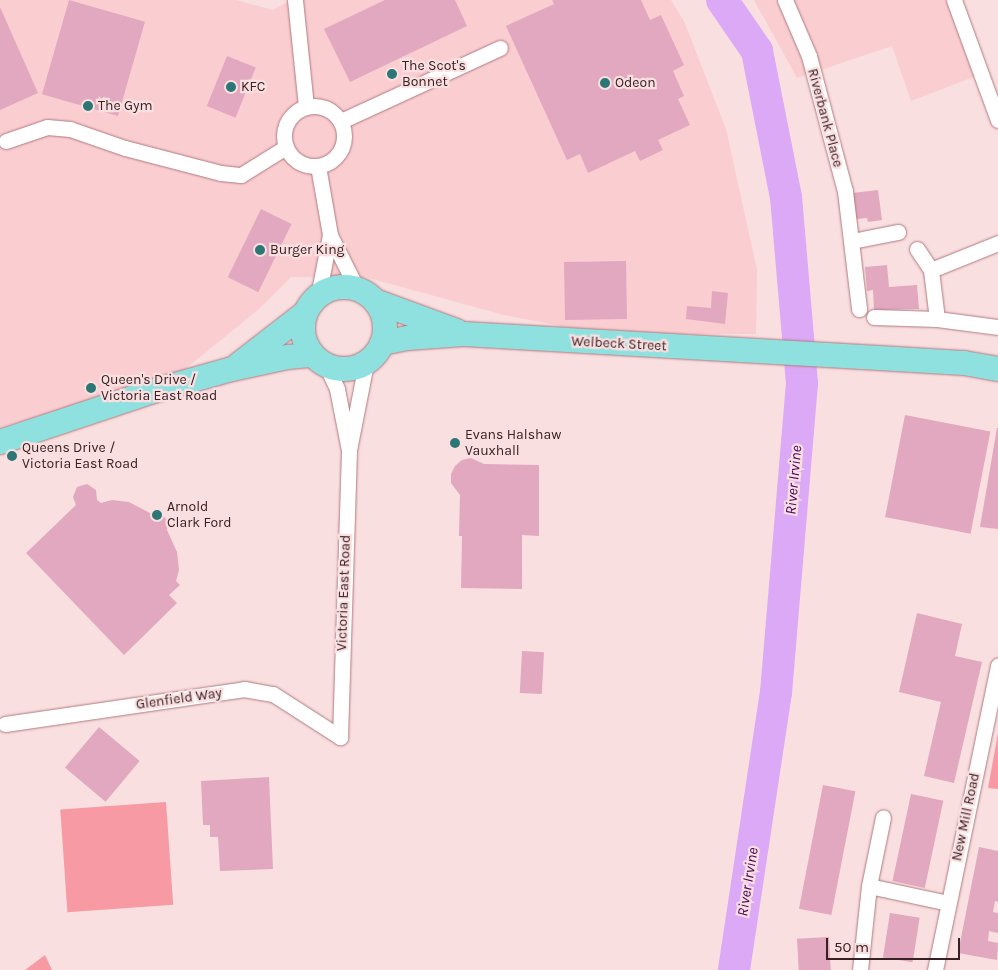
<!DOCTYPE html>
<html>
<head>
<meta charset="utf-8">
<style>
  body { margin:0 }
  #map { position:relative; width:998px; height:970px; overflow:hidden; background:#f9dfe0; font-family:Karla,sans-serif }
  div>[style] { position:absolute }
  [style*='--x'] { left:calc(var(--x)*1px); top:calc(var(--y)*1px); width:calc(var(--w)*1px); rotate:calc(var(--a)*1deg) }
  .built>* { inset:0; background:#faced1 }
  .green>* { inset:0; background:#f89aa3; transform-origin:0 0 }
  .river>* { height:32px; margin:-16px; padding:0 16px; transform-origin:16px; border-radius:16px; background:#dba9f5 }
  .building>* { inset:0; background:#e1a8bf; transform-origin:0 0 }
  .roads { filter:drop-shadow(0 0 1px #b3797e) drop-shadow(0 0 1px #b3797e) }
  .street>* { height:15px; margin:-7.5px; padding:0 7.5px; transform-origin:7.5px; border-radius:7.5px; background:#fff }
  .street>.ring { margin:-7.5px; padding:0; box-sizing:content-box; background:none; border:15px solid #fff; border-radius:50% }
  .primary>* { height:24px; margin:-12px; padding:0 12px; transform-origin:12px; border-radius:12px; background:#8fe1e0 }
  .primary>.ring { margin:-12px; padding:0; box-sizing:content-box; background:none; border:24px solid #8fe1e0; border-radius:50% }
  .dots>* { width:14px; height:14px; translate:-50% -50%; box-sizing:border-box; border:2px solid #f9dfe0; border-radius:50% }
  span { translate:-50% -50%; white-space:nowrap; text-align:center; line-height:1.15; -webkit-text-stroke:4.5px #f9dfe0; paint-order:stroke }
  .poi-label { font-size:14px; color:#382123 }
  .left { translate:0 -50%; text-align:left }
  .street-label { font-size:14px; color:#382123 }
  .water-label { font-size:15px; color:#45055d; font-style:italic }
  .scale { position:absolute; left:826px; top:938px; width:134px; height:22px; box-sizing:border-box; border:2px solid #382123; border-top:0; padding-left:6px; font-size:15px; line-height:18px; white-space:nowrap; color:#382123; -webkit-text-stroke:4px #f9dfe0; paint-order:stroke }
</style>
</head>
<body>
<div id="map">
  <div class="built">
    <div style="clip-path:polygon(0 0,236px 0,273px 10px,291px 0,671px 0,684px 21px,726px 129px,757px 270px,756px 334px,601px 334px,504px 315px,365px 277px,291px 277px,259px 309px,174px 378px,0 427px)"></div>
    <div style="clip-path:polygon(754px 0,946px 0,976px 76px,911px 101px,892px 46px,797px 78px)"></div>
  </div>
  <div class="green">
    <div style="clip-path:polygon(998px 733px,998px 789px,988px 788px)"></div>
    <div style="left:166px;top:802px;width:103px;height:106px;rotate:86deg"></div>
    <div style="clip-path:polygon(45px 955px,52px 970px,25px 970px)"></div>
  </div>
  <div class="river">
    <div style="--x:722;--y:0;--w:62;--a:55.5"></div>
    <div style="--x:757;--y:51;--w:149;--a:78.8"></div>
    <div style="--x:786;--y:197;--w:187;--a:85.1"></div>
    <div style="--x:802;--y:383;--w:310;--a:94.8"></div>
    <div style="--x:776;--y:692;--w:281;--a:98.6"></div>
  </div>
  <div class="building">
    <div style="left:69px;top:0;width:79px;height:98px;rotate:16deg"></div>
    <div style="clip-path:polygon(385px 0,455px 0,467px 26px,350px 82px,324px 29px)"></div>
    <div style="clip-path:polygon(552px 0,641px 0,650px 20px,661px 15px,684px 65px,673px 71px,684px 96px,678px 99px,690px 125px,658px 140px,663px 150px,640px 161px,635px 151px,588px 173px,580px 154px,567px 160px,506px 26px,554px 4px)"></div>
    <div style="clip-path:polygon(0 7px,38px 93px,0 110px)"></div>
    <div style="left:227px;top:56px;width:31px;height:54px;rotate:22deg"></div>
    <div style="clip-path:polygon(878px 190px,882px 220px,868px 222px,867px 218px,856px 219px,853px 193px)"></div>
    <div style="left:261px;top:209px;width:34px;height:76px;rotate:26deg"></div>
    <div style="left:626px;top:261px;width:58px;height:62px;rotate:89deg"></div>
    <div style="clip-path:polygon(887px 265px,889px 287px,917px 285px,919px 309px,874px 310px,873px 290px,867px 291px,865px 267px)"></div>
    <div style="clip-path:polygon(712px 291px,728px 293px,725px 324px,686px 319px,687px 306px,711px 308px)"></div>
    <div style="left:905px;top:415px;width:87px;height:104px;rotate:11deg"></div>
    <div style="clip-path:polygon(997px 428px,998px 428px,998px 529px,980px 527px)"></div>
    <div style="clip-path:polygon(471px 458px,484px 464px,539px 465px,539px 536px,522px 535px,522px 589px,461px 588px,462px 536px,459px 536px,460px 495px,451px 483px,451px 474px,455px 466px,462px 460px)"></div>
    <div style="clip-path:polygon(87px 484px,96px 490px,97px 500px,101px 503px,112px 500px,129px 502px,150px 513px,160px 513px,168px 521px,167px 530px,177px 552px,179px 570px,176px 581px,180px 585px,169px 595px,177px 603px,124px 655px,26px 553px,76px 505px,73px 497px,77px 487px)"></div>
    <div style="clip-path:polygon(917px 613px,962px 624px,955px 656px,982px 662px,954px 783px,924px 776px,941px 702px,899px 692px)"></div>
    <div style="left:522px;top:651px;width:22px;height:42px;rotate:3deg"></div>
    <div style="left:99px;top:727px;width:53px;height:53px;rotate:40deg"></div>
    <div style="clip-path:polygon(269px 777px,273px 869px,220px 871px,218px 837px,210px 837px,210px 825px,203px 825px,201px 781px)"></div>
    <div style="left:823px;top:785px;width:33px;height:126px;rotate:11deg"></div>
    <div style="left:911px;top:794px;width:33px;height:89px;rotate:12deg"></div>
    <div style="clip-path:polygon(979px 847px,998px 851px,998px 902px,995px 901px,993px 912px,998px 913px,998px 933px,989px 931px,988px 941px,998px 943px,997px 960px,958px 953px)"></div>
    <div style="left:890px;top:913px;width:30px;height:45px;rotate:9deg"></div>
    <div style="left:829px;top:937px;width:33px;height:32px;rotate:87deg"></div>
  </div>
  <div class="roads">
    <div class="street">
      <div style="--x:295;--y:0;--w:107;--a:84.1"></div>
      <div style="--x:785;--y:0;--w:61;--a:66.8"></div>
      <div style="--x:809;--y:56;--w:140;--a:75.1"></div>
      <div style="--x:845;--y:191;--w:119;--a:83.2"></div>
      <div style="--x:954;--y:0;--w:128;--a:69.9"></div>
      <div class="ring" style="left:284px;top:106px;width:45px;height:45px"></div>
      <div style="--x:341;--y:121;--w:175;--a:-24.7"></div>
      <div style="--x:6;--y:141;--w:43;--a:-18.9"></div>
      <div style="--x:47;--y:127;--w:23;--a:5"></div>
      <div style="--x:70;--y:129;--w:58;--a:19.1"></div>
      <div style="--x:125;--y:148;--w:99;--a:14.6"></div>
      <div style="--x:221;--y:173;--w:20;--a:6"></div>
      <div style="--x:241;--y:175;--w:53;--a:-31.9"></div>
      <div style="--x:318;--y:166;--w:70;--a:80.1"></div>
      <div style="--x:330;--y:235;--w:60;--a:63.4"></div>
      <div style="--x:852;--y:241;--w:47;--a:-11.1"></div>
      <div style="--x:917;--y:249;--w:25;--a:56"></div>
      <div style="--x:318;--y:296;--w:62;--a:-78.9"></div>
      <div style="--x:874;--y:317;--w:63;--a:1.8"></div>
      <div style="--x:937;--y:319;--w:62;--a:7.5"></div>
      <div style="--x:937;--y:319;--w:49;--a:-97"></div>
      <div style="--x:931;--y:270;--w:72;--a:-21.9"></div>
      <div style="--x:326;--y:365;--w:26;--a:65"></div>
      <div style="--x:337;--y:389;--w:62;--a:78.9"></div>
      <div style="--x:349;--y:450;--w:89;--a:-78.9"></div>
      <div style="--x:5;--y:724;--w:242;--a:-8.3"></div>
      <div style="--x:244;--y:689;--w:29;--a:10"></div>
      <div style="--x:273;--y:694;--w:80;--a:32.7"></div>
      <div style="--x:340;--y:737;--w:287;--a:-88.2"></div>
      <div style="--x:869;--y:886;--w:81;--a:12.1"></div>
      <div style="--x:860;--y:970;--w:84;--a:-83.9"></div>
      <div style="--x:869;--y:886;--w:70;--a:-78.5"></div>
      <div style="--x:935;--y:970;--w:311;--a:-78.3"></div>
    </div>
    <div class="primary">
      <div class="ring" style="left:303px;top:287px;width:58px;height:58px"></div>
      <div style="--x:375;--y:301;--w:87;--a:20.1"></div>
      <div style="--x:382;--y:343;--w:26;--a:-11"></div>
      <div style="--x:408;--y:338;--w:56;--a:-4.1"></div>
      <div style="--x:464;--y:334;--w:433;--a:3.3"></div>
      <div style="--x:896;--y:359;--w:68;--a:3.4"></div>
      <div style="--x:964;--y:363;--w:35;--a:10"></div>
      <div style="--x:238;--y:365;--w:85;--a:-37.8"></div>
      <div style="--x:0;--y:442;--w:158;--a:-18.4"></div>
      <div style="--x:150;--y:392;--w:85;--a:-15.7"></div>
      <div style="--x:232;--y:369;--w:57;--a:-12.1"></div>
      <div style="--x:288;--y:357;--w:24;--a:-5"></div>
    </div>
  </div>
  <div class="dots">
    <div style="left:392px;top:74px;background:#2c7675"></div>
    <div style="left:605px;top:83px;background:#2c7675"></div>
    <div style="left:231px;top:87px;background:#2c7675"></div>
    <div style="left:88px;top:106px;background:#2c7675"></div>
    <div style="left:260px;top:250px;background:#2c7675"></div>
    <div style="left:91px;top:388px;background:#2c7675"></div>
    <div style="left:455px;top:443px;background:#2c7675"></div>
    <div style="left:12px;top:456px;background:#2c7675"></div>
    <div style="left:157px;top:515px;background:#2c7675"></div>
  </div>
  <div class="poi-label">
    <span class="left" style="left:402px;top:74px">The Scot's<br>Bonnet</span>
    <span class="left" style="left:615px;top:83px">Odeon</span>
    <span class="left" style="left:241px;top:87px">KFC</span>
    <span class="left" style="left:98px;top:106px">The Gym</span>
    <span class="left" style="left:270px;top:250px">Burger King</span>
    <span class="left" style="left:101px;top:388px">Queen's Drive /<br>Victoria East Road</span>
    <span class="left" style="left:465px;top:443px">Evans Halshaw<br>Vauxhall</span>
    <span class="left" style="left:22px;top:456px">Queens Drive /<br>Victoria East Road</span>
    <span class="left" style="left:167px;top:515px">Arnold<br>Clark Ford</span>
  </div>
  <div class="street-label">
    <span style="left:825px;top:118px;rotate:75deg">Riverbank Place</span>
    <span style="left:619px;top:344px;rotate:3deg">Welbeck Street</span>
    <span style="left:344px;top:593px;rotate:-88deg">Victoria East Road</span>
    <span style="left:179px;top:699px;rotate:-8deg">Glenfield Way</span>
    <span style="left:966px;top:817px;rotate:-78deg">New Mill Road</span>
  </div>
  <div class="water-label">
    <span style="left:794px;top:480px;rotate:-85deg">River Irvine</span>
    <span style="left:748px;top:882px;rotate:-81deg">River Irvine</span>
  </div>
  <div class="scale">50 m</div>
</div>
</body>
</html>
